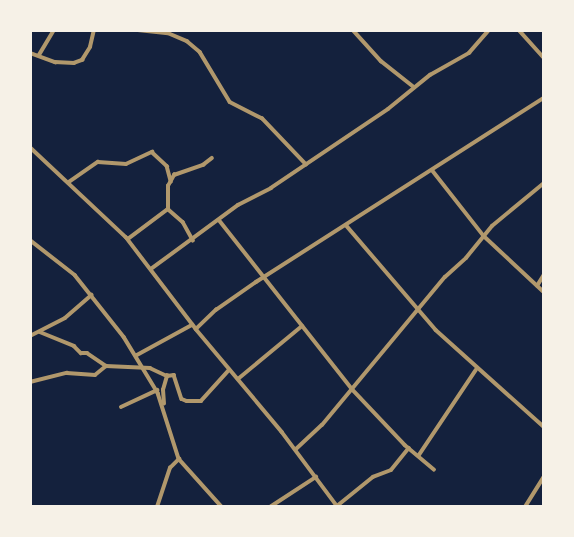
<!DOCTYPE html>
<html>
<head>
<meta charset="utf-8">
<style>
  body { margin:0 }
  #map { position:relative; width:574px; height:537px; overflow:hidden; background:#14213d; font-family:Inter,sans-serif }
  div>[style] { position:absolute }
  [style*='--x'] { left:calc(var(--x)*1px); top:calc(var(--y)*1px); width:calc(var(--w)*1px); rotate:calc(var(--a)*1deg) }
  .minor>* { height:3.5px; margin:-1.75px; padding:0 1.75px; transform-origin:1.75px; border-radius:1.75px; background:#b1986c }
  span { translate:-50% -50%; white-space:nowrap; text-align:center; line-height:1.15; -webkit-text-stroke:6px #f6f1e7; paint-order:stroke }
  .frame { position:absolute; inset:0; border:32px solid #f6f1e7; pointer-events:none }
</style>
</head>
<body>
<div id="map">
  <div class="minor">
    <div style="--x:138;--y:30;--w:30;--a:6"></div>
    <div style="--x:168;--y:33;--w:21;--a:23"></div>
    <div style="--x:187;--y:41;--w:17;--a:40"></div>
    <div style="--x:200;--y:52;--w:58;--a:59"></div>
    <div style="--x:230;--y:102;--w:36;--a:27"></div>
    <div style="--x:262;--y:118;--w:64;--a:46.3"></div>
    <div style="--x:353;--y:30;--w:42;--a:47.9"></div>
    <div style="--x:381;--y:61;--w:42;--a:38.2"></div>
    <div style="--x:519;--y:30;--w:38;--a:48"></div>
    <div style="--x:30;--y:53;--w:27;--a:20"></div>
    <div style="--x:55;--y:62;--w:19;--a:3"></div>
    <div style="--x:74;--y:63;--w:9;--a:-21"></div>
    <div style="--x:82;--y:60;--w:15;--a:-58"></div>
    <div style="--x:90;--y:47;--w:17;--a:-77"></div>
    <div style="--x:39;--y:55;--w:29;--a:-59"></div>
    <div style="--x:30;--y:147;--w:132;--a:43.2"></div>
    <div style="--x:126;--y:237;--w:116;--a:52.7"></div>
    <div style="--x:196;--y:329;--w:134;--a:50.1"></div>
    <div style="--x:282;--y:432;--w:94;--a:53.3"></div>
    <div style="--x:433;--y:171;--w:83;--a:51.9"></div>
    <div style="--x:484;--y:236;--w:82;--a:43"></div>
    <div style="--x:69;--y:182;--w:35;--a:-35"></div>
    <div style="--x:98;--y:162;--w:28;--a:4"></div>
    <div style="--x:126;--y:164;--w:29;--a:-25"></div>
    <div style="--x:152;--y:152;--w:21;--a:43"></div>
    <div style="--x:167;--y:166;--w:16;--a:75"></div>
    <div style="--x:168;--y:209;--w:23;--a:-90"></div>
    <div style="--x:168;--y:186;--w:13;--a:-61"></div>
    <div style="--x:174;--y:175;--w:31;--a:-19"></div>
    <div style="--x:203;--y:165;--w:11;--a:-38"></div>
    <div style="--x:220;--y:221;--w:214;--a:51.8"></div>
    <div style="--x:352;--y:389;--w:77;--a:46.6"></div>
    <div style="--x:405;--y:445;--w:38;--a:40"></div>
    <div style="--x:346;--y:225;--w:138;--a:49.4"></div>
    <div style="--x:436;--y:330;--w:145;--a:41.9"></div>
    <div style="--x:128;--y:239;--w:50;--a:-36.9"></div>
    <div style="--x:168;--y:209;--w:20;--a:41"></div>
    <div style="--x:183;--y:222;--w:21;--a:61"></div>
    <div style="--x:30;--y:240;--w:57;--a:37.9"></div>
    <div style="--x:75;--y:275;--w:79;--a:51.7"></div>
    <div style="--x:124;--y:337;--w:66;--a:58.7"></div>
    <div style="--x:158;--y:393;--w:69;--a:72.3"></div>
    <div style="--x:179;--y:459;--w:64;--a:48.1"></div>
    <div style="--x:151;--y:269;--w:108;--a:-36.3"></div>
    <div style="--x:238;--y:205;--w:37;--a:-27"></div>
    <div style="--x:271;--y:188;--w:141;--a:-34"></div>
    <div style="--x:388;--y:109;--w:54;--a:-39"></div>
    <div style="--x:430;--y:75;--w:45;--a:-29.4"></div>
    <div style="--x:469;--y:53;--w:30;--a:-49"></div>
    <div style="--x:537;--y:286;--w:13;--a:-58"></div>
    <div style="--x:196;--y:329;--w:28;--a:-44"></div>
    <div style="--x:216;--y:310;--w:49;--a:-35"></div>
    <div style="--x:256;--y:282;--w:342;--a:-32.6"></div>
    <div style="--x:40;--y:332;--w:37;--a:22"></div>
    <div style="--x:74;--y:346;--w:10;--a:45"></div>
    <div style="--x:81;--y:353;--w:6;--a:0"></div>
    <div style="--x:87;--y:353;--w:23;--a:34"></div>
    <div style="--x:106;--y:366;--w:44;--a:2.6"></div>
    <div style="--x:150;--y:368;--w:19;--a:25"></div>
    <div style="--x:167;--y:376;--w:7;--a:-8"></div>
    <div style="--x:174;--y:375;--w:25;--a:72"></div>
    <div style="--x:182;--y:399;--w:5;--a:22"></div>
    <div style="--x:187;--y:401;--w:14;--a:0"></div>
    <div style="--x:201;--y:401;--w:42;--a:-47.9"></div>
    <div style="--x:30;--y:336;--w:39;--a:-27"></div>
    <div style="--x:65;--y:318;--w:35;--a:-41"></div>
    <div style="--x:137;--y:355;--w:63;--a:-28.6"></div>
    <div style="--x:238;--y:379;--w:83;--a:-39.6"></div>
    <div style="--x:30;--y:382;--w:38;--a:-14"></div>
    <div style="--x:67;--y:373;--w:28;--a:4"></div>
    <div style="--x:95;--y:375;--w:14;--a:-39"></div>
    <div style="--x:164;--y:404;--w:14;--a:-94"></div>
    <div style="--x:163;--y:390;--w:15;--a:-74"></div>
    <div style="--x:121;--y:407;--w:40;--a:-25"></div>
    <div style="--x:296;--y:449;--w:35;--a:-43"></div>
    <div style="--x:322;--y:425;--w:192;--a:-50.3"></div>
    <div style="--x:445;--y:277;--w:28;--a:-42"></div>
    <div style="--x:466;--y:258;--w:41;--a:-50.9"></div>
    <div style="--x:492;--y:226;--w:67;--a:-39.6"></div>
    <div style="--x:419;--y:455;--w:102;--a:-56.2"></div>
    <div style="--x:337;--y:506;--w:46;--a:-38.9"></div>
    <div style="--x:373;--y:477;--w:19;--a:-21"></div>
    <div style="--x:391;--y:470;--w:28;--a:-51"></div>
    <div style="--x:157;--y:507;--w:41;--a:-71.6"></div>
    <div style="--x:170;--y:468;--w:13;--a:-45"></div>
    <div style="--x:270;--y:507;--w:55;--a:-33.1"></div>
    <div style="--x:525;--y:507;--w:36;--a:-58"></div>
  </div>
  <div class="frame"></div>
</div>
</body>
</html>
